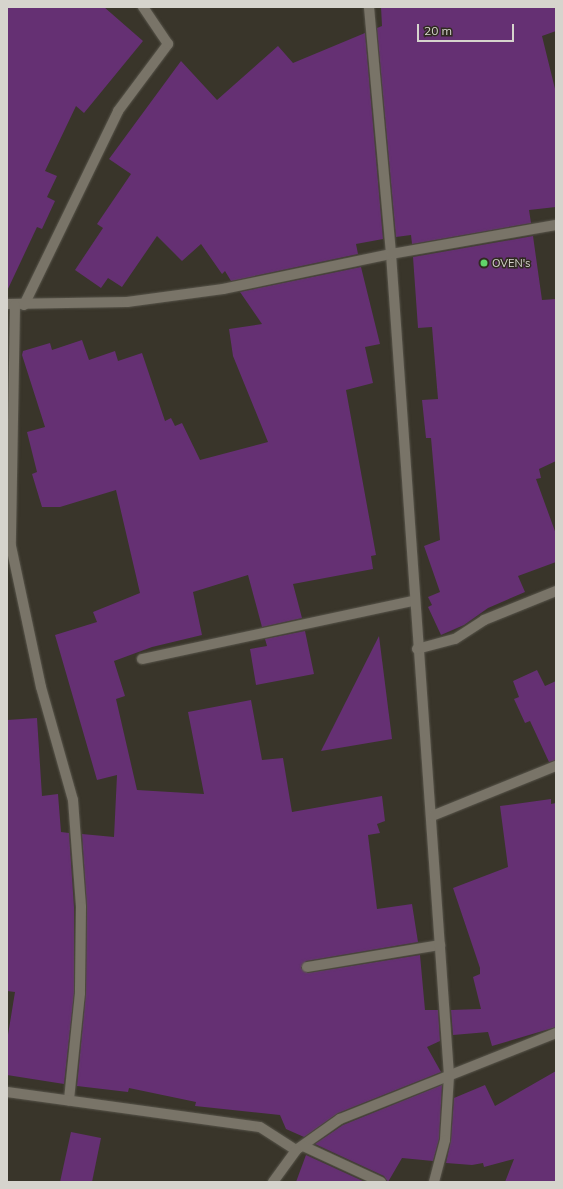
<!DOCTYPE html>
<html>
<head>
<meta charset="utf-8">
<style>
  body { margin:0 }
  #map { position:relative; width:563px; height:1189px; overflow:hidden; background:#39352a; font-family:Mulish,sans-serif }
  div>[style] { position:absolute }
  [style*='--x'] { left:calc(var(--x)*1px); top:calc(var(--y)*1px); width:calc(var(--w)*1px); rotate:calc(var(--a)*1deg) }
  .building>* { inset:0; background:#653073 }
  .roads { filter:drop-shadow(0 0 1px #57544a) drop-shadow(0 0 1px #57544a) }
  .service>* { height:10px; margin:-5px; padding:0 5px; transform-origin:5px; border-radius:5px; background:#797468 }
  .minor>* { height:10px; margin:-5px; padding:0 5px; transform-origin:5px; border-radius:5px; background:#797468 }
  .dots>* { width:11px; height:11px; translate:-50% -50%; box-sizing:border-box; border:2px solid #2f2b20; border-radius:50% }
  span { translate:-50% -50%; white-space:nowrap; text-align:center; line-height:1.15; -webkit-text-stroke:3px #2f2b20; paint-order:stroke }
  .poi-label { font-size:11px; color:#d6d4cd }
  .left { translate:0 -50%; text-align:left }
  .frame { position:absolute; inset:0; border:8px solid #d6d4cd; pointer-events:none }
  .scale { position:absolute; left:417px; top:24px; width:97px; height:18px; box-sizing:border-box; border:2px solid #d6d4cd; border-top:0; padding-left:5px; font-size:12px; line-height:14px; white-space:nowrap; color:#d6d4cd; -webkit-text-stroke:3px #2f2b20; paint-order:stroke }
</style>
</head>
<body>
<div id="map">
  <div class="building">
    <div style="clip-path:polygon(7px 7px,104px 7px,143px 41px,84px 113px,76px 106px,45px 171px,57px 176px,47px 197px,55px 201px,42px 229px,37px 227px,7px 291px)"></div>
    <div style="clip-path:polygon(381px 7px,556px 7px,556px 31px,542px 36px,556px 93px,556px 207px,529px 210px,531px 223px,412px 244px,411px 235px,396px 237px,377px 28px,382px 26px)"></div>
    <div style="clip-path:polygon(365px 33px,383px 239px,356px 244px,358px 254px,231px 281px,225px 271px,222px 274px,201px 244px,182px 261px,157px 236px,122px 287px,108px 278px,101px 288px,75px 270px,103px 228px,97px 224px,131px 174px,109px 159px,181px 61px,217px 100px,278px 46px,293px 63px)"></div>
    <div style="clip-path:polygon(533px 236px,542px 300px,556px 299px,556px 461px,539px 469px,541px 478px,536px 479px,556px 534px,556px 562px,518px 576px,525px 592px,488px 608px,464px 625px,441px 635px,428px 607px,432px 605px,428px 597px,440px 592px,424px 546px,440px 540px,431px 438px,426px 438px,422px 400px,438px 399px,432px 327px,418px 328px,413px 257px)"></div>
    <div style="clip-path:polygon(361px 267px,380px 344px,365px 347px,373px 383px,346px 390px,376px 555px,371px 556px,373px 569px,293px 584px,302px 618px,262px 627px,248px 575px,193px 592px,202px 635px,152px 647px,114px 661px,125px 696px,116px 699px,137px 790px,204px 794px,188px 712px,251px 700px,262px 760px,283px 758px,292px 812px,382px 796px,385px 821px,377px 824px,380px 833px,368px 835px,377px 909px,412px 904px,418px 942px,306px 961px,301px 968px,308px 973px,420px 955px,425px 1010px,438px 1010px,440px 1041px,427px 1047px,441px 1072px,338px 1113px,304px 1137px,286px 1129px,280px 1115px,195px 1106px,196px 1102px,129px 1088px,128px 1092px,77px 1086px,86px 993px,87px 907px,82px 834px,114px 837px,117px 775px,97px 780px,55px 635px,97px 622px,93px 612px,140px 593px,116px 490px,60px 507px,42px 507px,32px 474px,37px 472px,27px 432px,45px 427px,22px 355px,23px 351px,50px 343px,52px 350px,82px 340px,89px 360px,115px 351px,118px 361px,142px 353px,165px 421px,171px 418px,175px 426px,182px 423px,200px 460px,268px 442px,233px 356px,229px 329px,262px 324px,240px 292px)"></div>
    <div style="clip-path:polygon(305px 631px,314px 674px,256px 685px,250px 649px,267px 646px,265px 639px)"></div>
    <div style="clip-path:polygon(379px 636px,392px 739px,321px 751px)"></div>
    <div style="clip-path:polygon(537px 670px,545px 686px,556px 681px,556px 760px,549px 762px,530px 721px,525px 723px,514px 699px,519px 697px,513px 681px)"></div>
    <div style="clip-path:polygon(37px 718px,42px 796px,58px 794px,61px 832px,69px 833px,74px 907px,74px 993px,64px 1084px,7px 1075px,7px 1041px,15px 992px,7px 991px,7px 720px)"></div>
    <div style="clip-path:polygon(551px 799px,551px 804px,556px 803px,556px 1027px,492px 1046px,488px 1032px,453px 1035px,451px 1010px,481px 1009px,473px 977px,480px 974px,480px 968px,453px 888px,508px 867px,500px 806px)"></div>
    <div style="clip-path:polygon(556px 1071px,556px 1182px,505px 1182px,514px 1159px,484px 1167px,483px 1163px,472px 1165px,446px 1163px,451px 1140px,454px 1098px,485px 1085px,495px 1106px)"></div>
    <div style="clip-path:polygon(442px 1085px,439px 1139px,433px 1161px,402px 1158px,388px 1182px,384px 1176px,315px 1144px,343px 1125px)"></div>
    <div style="clip-path:polygon(71px 1132px,101px 1138px,92px 1182px,60px 1182px)"></div>
    <div style="clip-path:polygon(306px 1155px,365px 1182px,296px 1182px)"></div>
  </div>
  <div class="roads">
    <div class="service">
      <div style="--x:24;--y:305;--w:216;--a:-64.1"></div>
      <div style="--x:118;--y:111;--w:84;--a:-53.3"></div>
      <div style="--x:168;--y:44;--w:45;--a:-124"></div>
      <div style="--x:142;--y:659;--w:277;--a:-12.1"></div>
      <div style="--x:307;--y:967;--w:135;--a:-9.4"></div>
    </div>
    <div class="minor">
      <div style="--x:369;--y:7;--w:248;--a:84.9"></div>
      <div style="--x:391;--y:254;--w:824;--a:85.96"></div>
      <div style="--x:449;--y:1076;--w:64;--a:93.6"></div>
      <div style="--x:445;--y:1140;--w:43;--a:104.7"></div>
      <div style="--x:7;--y:304;--w:120;--a:-1"></div>
      <div style="--x:127;--y:302;--w:97;--a:-7.7"></div>
      <div style="--x:223;--y:289;--w:172;--a:-11.8"></div>
      <div style="--x:391;--y:254;--w:168;--a:-10"></div>
      <div style="--x:15;--y:305;--w:241;--a:91"></div>
      <div style="--x:11;--y:546;--w:144;--a:78"></div>
      <div style="--x:41;--y:687;--w:117;--a:74.2"></div>
      <div style="--x:73;--y:800;--w:107;--a:85.7"></div>
      <div style="--x:81;--y:907;--w:86;--a:90.7"></div>
      <div style="--x:80;--y:993;--w:108;--a:95.9"></div>
      <div style="--x:417;--y:649;--w:39;--a:-15"></div>
      <div style="--x:455;--y:639;--w:35;--a:-33"></div>
      <div style="--x:484;--y:620;--w:78;--a:-21.9"></div>
      <div style="--x:432;--y:816;--w:134;--a:-22"></div>
      <div style="--x:7;--y:1092;--w:255;--a:7.9"></div>
      <div style="--x:260;--y:1127;--w:43;--a:32.6"></div>
      <div style="--x:296;--y:1150;--w:54;--a:-35.2"></div>
      <div style="--x:340;--y:1119;--w:232;--a:-21.7"></div>
      <div style="--x:303;--y:1146;--w:86;--a:24.8"></div>
      <div style="--x:273;--y:1182;--w:39;--a:-54"></div>
    </div>
  </div>
  <div class="dots">
    <div style="left:484px;top:263px;background:#61d46a"></div>
  </div>
  <div class="poi-label">
    <span class="left" style="left:492px;top:263px">OVEN's</span>
  </div>
  <div class="frame"></div>
  <div class="scale">20 m</div>
</div>
</body>
</html>
